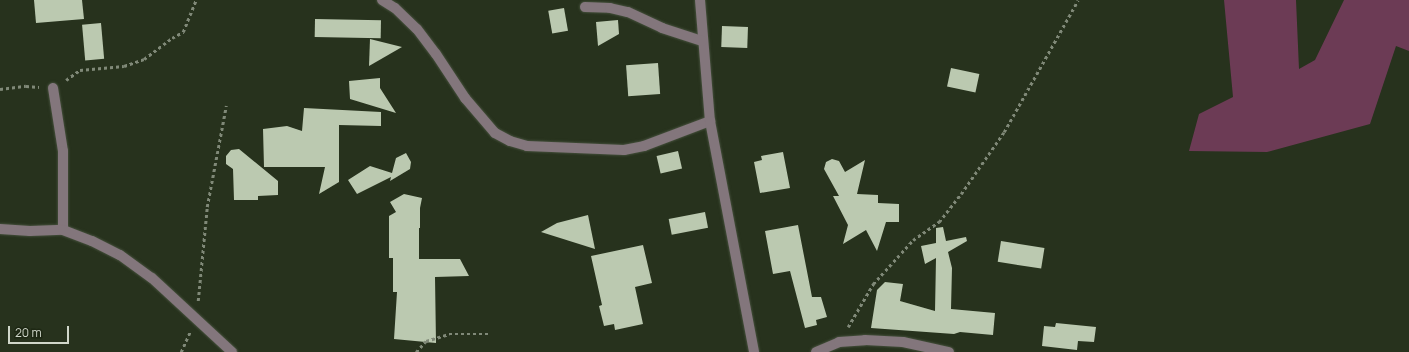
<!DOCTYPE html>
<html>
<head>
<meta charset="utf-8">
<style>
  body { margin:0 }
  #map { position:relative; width:1409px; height:352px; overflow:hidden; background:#27321d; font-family:Manrope,sans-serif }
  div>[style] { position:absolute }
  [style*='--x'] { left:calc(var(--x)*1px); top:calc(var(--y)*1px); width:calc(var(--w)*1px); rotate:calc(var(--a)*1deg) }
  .green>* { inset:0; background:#6c3b55 }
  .building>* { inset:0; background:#bbc9b0; transform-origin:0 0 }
  .path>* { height:2.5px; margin-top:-1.25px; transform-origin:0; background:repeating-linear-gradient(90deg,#808978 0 3px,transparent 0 6px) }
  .roads { filter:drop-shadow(0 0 1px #45503c) drop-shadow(0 0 1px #45503c) }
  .minor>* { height:10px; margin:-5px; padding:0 5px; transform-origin:5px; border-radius:5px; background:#83767c }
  span { translate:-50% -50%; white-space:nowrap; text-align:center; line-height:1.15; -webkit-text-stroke:4px #1e2814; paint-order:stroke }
  .scale { position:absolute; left:8px; top:326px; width:61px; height:18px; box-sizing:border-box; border:2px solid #d0d7ca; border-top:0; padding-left:5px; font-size:12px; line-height:14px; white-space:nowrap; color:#d0d7ca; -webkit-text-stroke:3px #1e2814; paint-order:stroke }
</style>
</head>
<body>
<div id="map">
  <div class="green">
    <div style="clip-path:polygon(1224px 0,1296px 0,1299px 69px,1315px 60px,1344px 0,1409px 0,1409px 51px,1396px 46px,1370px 124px,1267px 152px,1189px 151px,1199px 114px,1233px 97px)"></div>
  </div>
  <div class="building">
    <div style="clip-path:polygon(34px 0,82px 0,84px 19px,36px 23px)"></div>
    <div style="left:564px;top:8px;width:23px;height:16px;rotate:80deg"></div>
    <div style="left:315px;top:19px;width:66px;height:18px;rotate:1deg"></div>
    <div style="clip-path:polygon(618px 20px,619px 34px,598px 46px,596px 22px)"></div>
    <div style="left:101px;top:23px;width:36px;height:19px;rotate:85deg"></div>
    <div style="left:722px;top:26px;width:26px;height:21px;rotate:2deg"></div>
    <div style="clip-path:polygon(370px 39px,402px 47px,369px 66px)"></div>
    <div style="left:658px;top:63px;width:31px;height:32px;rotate:86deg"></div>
    <div style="left:951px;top:68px;width:29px;height:19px;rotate:12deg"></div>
    <div style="clip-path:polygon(380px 78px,380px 88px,396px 113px,350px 99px,349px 81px)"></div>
    <div style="clip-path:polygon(304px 108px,381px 112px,381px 126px,339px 125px,339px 182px,319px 194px,325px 167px,264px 167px,263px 129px,287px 126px,302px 131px)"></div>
    <div style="clip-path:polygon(239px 149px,278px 181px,278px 195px,258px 196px,258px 200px,234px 200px,233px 169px,226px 164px,226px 156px,231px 150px)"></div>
    <div style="left:678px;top:151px;width:18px;height:22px;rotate:77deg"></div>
    <div style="clip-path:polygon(783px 152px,790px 188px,760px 193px,754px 162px,762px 160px,761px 156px)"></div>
    <div style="clip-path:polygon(406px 153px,411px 162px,410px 169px,390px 181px,391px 177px,357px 194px,348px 180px,370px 166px,392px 173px,396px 158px)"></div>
    <div style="clip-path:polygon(832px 159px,839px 161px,845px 172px,865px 160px,857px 194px,878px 195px,878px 203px,899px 204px,899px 222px,886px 222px,877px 251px,866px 230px,843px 244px,848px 225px,833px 196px,839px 196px,824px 169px,826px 162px)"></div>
    <div style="clip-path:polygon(404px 194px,422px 198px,420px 208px,420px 228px,419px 228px,419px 259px,460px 259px,469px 276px,435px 277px,436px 343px,394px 339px,397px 292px,393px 292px,393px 258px,389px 258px,389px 216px,396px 212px,390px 202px)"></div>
    <div style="left:705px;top:212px;width:16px;height:37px;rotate:79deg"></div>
    <div style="clip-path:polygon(588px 215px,595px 249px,541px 232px,557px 223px)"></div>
    <div style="clip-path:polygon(798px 225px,812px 297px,821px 297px,827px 317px,816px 320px,817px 325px,805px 328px,790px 271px,773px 274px,765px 231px)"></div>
    <div style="clip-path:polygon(943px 227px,946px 241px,966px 237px,967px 241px,948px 252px,952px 268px,951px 309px,995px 313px,993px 335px,960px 332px,954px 334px,871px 328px,877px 290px,885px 282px,903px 284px,900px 301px,935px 311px,936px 258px,925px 264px,921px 246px,936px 243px,936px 228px)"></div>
    <div style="left:1001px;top:241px;width:44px;height:21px;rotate:9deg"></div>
    <div style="clip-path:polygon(643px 245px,652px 283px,635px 287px,643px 324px,615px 330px,614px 324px,604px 326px,599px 306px,602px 305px,591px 256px)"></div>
    <div style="clip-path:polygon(1056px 323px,1096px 327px,1094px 342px,1078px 341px,1077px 350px,1042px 346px,1044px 326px,1055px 327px)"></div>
  </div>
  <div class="path">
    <div style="--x:66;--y:80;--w:17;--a:-36"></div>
    <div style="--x:80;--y:70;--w:44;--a:-5.2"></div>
    <div style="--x:124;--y:66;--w:21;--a:-19"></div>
    <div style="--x:144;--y:59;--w:35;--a:-37"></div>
    <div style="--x:172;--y:38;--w:13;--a:-29"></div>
    <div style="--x:183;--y:32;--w:35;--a:-68"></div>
    <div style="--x:0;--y:89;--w:26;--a:-7"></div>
    <div style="--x:26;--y:86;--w:13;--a:4"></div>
    <div style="--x:198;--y:301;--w:94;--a:-84.5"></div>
    <div style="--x:207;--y:207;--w:103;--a:-79.3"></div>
    <div style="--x:848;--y:327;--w:50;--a:-59.8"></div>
    <div style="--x:873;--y:284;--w:59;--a:-47.7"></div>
    <div style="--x:913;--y:240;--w:32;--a:-35"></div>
    <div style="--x:939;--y:222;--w:36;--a:-52"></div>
    <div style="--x:961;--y:194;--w:75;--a:-55.3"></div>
    <div style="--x:1004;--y:132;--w:151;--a:-60.7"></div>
    <div style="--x:181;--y:352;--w:22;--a:-66"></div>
    <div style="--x:416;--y:352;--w:15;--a:-48"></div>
    <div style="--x:426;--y:341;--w:24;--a:-17"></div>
    <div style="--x:449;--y:334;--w:41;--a:0"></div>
  </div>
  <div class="roads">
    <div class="minor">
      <div style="--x:382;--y:0;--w:15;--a:32"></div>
      <div style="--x:395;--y:8;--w:30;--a:44"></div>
      <div style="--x:417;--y:29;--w:31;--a:53"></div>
      <div style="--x:436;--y:54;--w:53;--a:56.6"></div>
      <div style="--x:465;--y:98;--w:46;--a:49.4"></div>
      <div style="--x:495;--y:133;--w:17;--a:28"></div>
      <div style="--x:510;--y:141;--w:18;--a:16"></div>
      <div style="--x:527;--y:146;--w:97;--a:2.4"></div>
      <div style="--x:624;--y:150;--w:20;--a:-11"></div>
      <div style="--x:644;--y:146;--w:71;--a:-20.7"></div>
      <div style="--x:700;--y:0;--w:121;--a:85.3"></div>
      <div style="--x:710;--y:121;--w:235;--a:79.2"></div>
      <div style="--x:585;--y:7;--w:25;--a:2"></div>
      <div style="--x:610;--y:8;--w:18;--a:13"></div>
      <div style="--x:628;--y:12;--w:38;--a:25"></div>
      <div style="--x:662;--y:28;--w:42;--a:18"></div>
      <div style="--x:53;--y:88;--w:64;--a:81"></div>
      <div style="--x:63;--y:151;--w:79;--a:90"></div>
      <div style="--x:0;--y:229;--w:30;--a:4"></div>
      <div style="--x:30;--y:231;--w:33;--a:-2"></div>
      <div style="--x:63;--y:230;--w:31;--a:21"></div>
      <div style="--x:92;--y:241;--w:31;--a:27"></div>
      <div style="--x:120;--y:255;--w:39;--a:36"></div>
      <div style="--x:152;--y:278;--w:109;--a:42.8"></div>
      <div style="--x:816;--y:352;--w:25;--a:-23"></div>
      <div style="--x:839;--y:342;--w:26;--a:-4"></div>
      <div style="--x:865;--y:340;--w:38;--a:3"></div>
      <div style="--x:903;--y:342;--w:47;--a:12.3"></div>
    </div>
  </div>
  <div class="scale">20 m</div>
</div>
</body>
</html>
